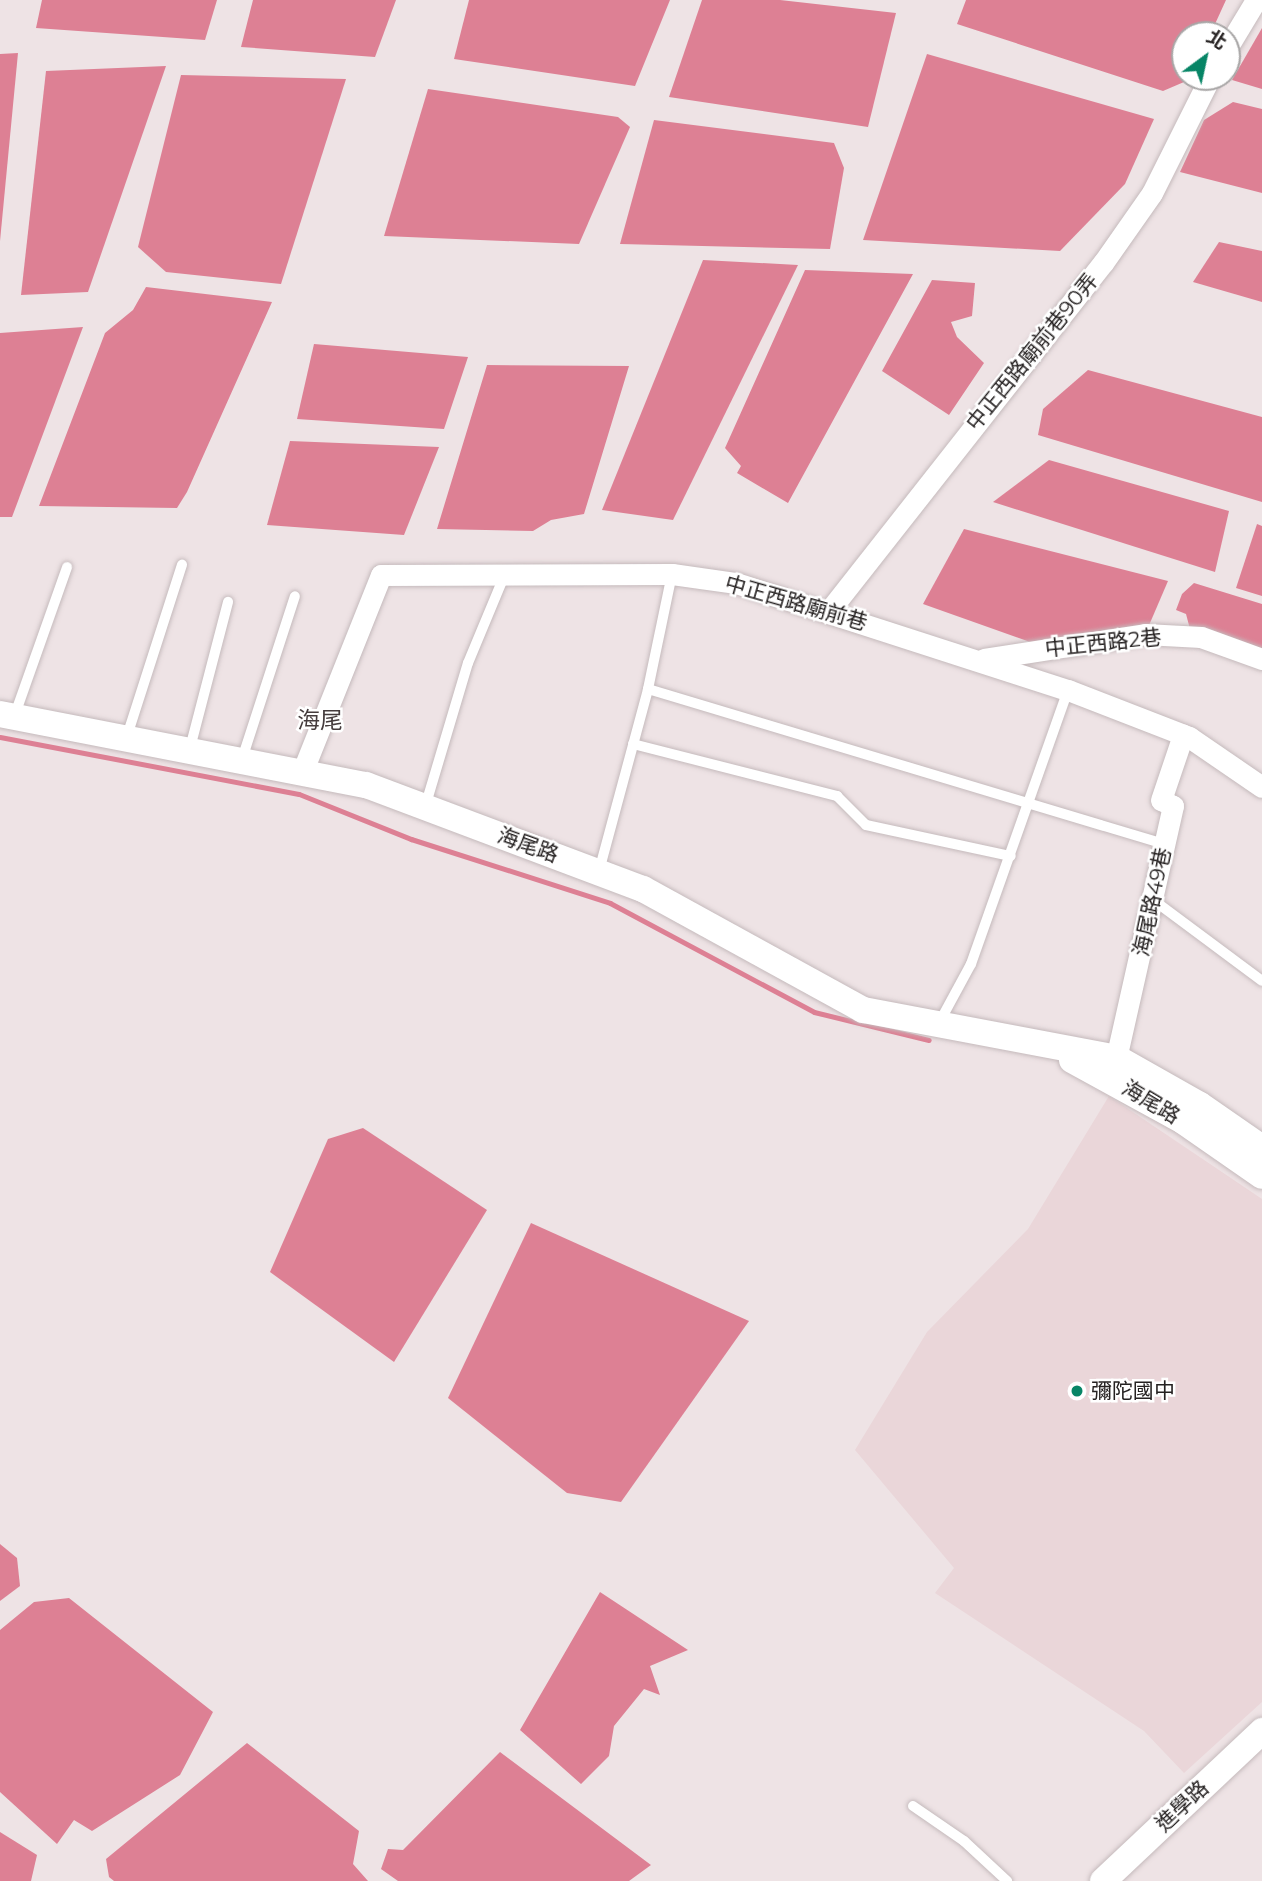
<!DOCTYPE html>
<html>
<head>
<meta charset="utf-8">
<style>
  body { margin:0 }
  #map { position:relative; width:1262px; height:1881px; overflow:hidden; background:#eee3e5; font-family:Montserrat,"Noto Sans TC",sans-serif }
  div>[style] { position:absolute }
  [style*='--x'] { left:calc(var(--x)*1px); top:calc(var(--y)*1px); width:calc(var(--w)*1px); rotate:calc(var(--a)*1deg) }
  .built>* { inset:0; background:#ead6d9 }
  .water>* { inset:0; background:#dd8094 }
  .stream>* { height:5px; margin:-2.5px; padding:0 2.5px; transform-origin:2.5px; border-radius:2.5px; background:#dd8094 }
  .roads { filter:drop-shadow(0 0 2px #c5babc) drop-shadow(0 0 2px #c5babc) }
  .service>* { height:10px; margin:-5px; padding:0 5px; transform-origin:5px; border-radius:5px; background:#fff }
  .minor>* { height:21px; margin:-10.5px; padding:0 10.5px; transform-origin:10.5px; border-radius:10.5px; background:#fff }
  .tertiary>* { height:26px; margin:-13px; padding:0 13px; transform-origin:13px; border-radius:13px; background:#fff }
  .dots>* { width:19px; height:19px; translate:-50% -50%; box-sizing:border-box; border:4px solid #fff; border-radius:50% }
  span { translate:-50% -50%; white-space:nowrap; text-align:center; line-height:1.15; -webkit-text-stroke:5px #fff; paint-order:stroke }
  .street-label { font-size:21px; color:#252121 }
  .poi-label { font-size:21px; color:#252121 }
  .left { translate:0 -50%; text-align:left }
  .neighbourhood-label { font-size:23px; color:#453c3d }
  .north { position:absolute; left:1171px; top:21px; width:70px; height:70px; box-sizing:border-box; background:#fff; border:2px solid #a8a6a6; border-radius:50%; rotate:33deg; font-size:19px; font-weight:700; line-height:28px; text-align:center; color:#252121 }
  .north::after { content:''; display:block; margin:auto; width:24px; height:32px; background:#078566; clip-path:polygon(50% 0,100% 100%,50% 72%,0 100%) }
</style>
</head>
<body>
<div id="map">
  <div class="built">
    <div style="clip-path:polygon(1109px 1096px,1262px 1199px,1262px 1702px,1184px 1773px,1144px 1731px,935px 1593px,954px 1568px,855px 1450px,927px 1332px,1028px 1229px)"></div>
  </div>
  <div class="water">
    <div style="clip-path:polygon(42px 0,217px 0,205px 40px,36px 28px)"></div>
    <div style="clip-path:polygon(253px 0,396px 0,375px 57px,241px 47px)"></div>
    <div style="clip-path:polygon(469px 0,670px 0,635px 86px,454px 59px)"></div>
    <div style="clip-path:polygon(702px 0,780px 0,896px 13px,868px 127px,669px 97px)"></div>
    <div style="clip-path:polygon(966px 0,1226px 0,1210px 35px,1185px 35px,1185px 77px,1191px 79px,1163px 91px,957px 24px)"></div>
    <div style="clip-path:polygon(1262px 28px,1262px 89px,1232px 80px)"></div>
    <div style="clip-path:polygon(18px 53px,0 241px,0 54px)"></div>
    <div style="clip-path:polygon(927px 54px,1154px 119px,1125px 184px,1060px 251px,863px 240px)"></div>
    <div style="clip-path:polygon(166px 66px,88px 292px,21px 295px,46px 71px)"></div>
    <div style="clip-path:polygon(181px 75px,346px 79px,281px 284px,166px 272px,138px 247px)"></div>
    <div style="clip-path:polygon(428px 89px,618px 117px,630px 127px,579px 244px,384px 236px)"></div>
    <div style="clip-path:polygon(1233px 102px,1262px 109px,1262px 193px,1180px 172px,1204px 120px)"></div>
    <div style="clip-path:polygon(654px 120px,834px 143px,844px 168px,830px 249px,620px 244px)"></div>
    <div style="clip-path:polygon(1219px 242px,1262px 251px,1262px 302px,1193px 282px)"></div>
    <div style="clip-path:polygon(703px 260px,798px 265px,673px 520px,602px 510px)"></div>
    <div style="clip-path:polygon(805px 270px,913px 274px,788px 503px,737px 473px,741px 466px,725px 448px)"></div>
    <div style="clip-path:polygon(932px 280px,975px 283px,972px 316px,951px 322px,957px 337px,984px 363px,949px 415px,882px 371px)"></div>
    <div style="clip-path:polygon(146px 287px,272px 302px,187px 492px,177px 508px,39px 506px,105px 333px,133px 310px)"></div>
    <div style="clip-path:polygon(83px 327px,12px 517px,0 517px,0 333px)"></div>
    <div style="clip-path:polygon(314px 344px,468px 357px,444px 429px,297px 419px)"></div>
    <div style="clip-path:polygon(487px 365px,629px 366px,584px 514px,551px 520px,533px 531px,437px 529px)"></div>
    <div style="clip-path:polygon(1088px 370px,1262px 417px,1262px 502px,1038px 435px,1043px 409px)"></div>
    <div style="clip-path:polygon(290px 441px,439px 447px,404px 535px,267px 525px)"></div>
    <div style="clip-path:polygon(1049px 460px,1229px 511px,1215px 572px,993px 502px)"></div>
    <div style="clip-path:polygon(1257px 524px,1262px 526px,1262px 596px,1236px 588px)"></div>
    <div style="clip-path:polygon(964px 529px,1168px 581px,1147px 630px,1050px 649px,923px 604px)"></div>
    <div style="clip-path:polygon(1194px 583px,1262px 604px,1262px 653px,1191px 633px,1186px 614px,1176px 610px,1182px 594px)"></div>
    <div style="clip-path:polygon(363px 1128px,487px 1210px,394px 1362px,270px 1272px,328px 1139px)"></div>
    <div style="clip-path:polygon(531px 1223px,749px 1321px,621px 1502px,567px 1493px,448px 1398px)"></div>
    <div style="clip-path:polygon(0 1544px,17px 1558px,20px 1586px,0 1601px)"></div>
    <div style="clip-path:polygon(600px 1592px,688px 1650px,650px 1666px,660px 1695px,644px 1689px,614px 1726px,609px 1756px,581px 1784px,520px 1730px)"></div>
    <div style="clip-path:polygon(69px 1598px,213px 1712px,180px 1775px,92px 1831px,74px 1820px,57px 1844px,0 1792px,0 1630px,34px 1602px)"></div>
    <div style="clip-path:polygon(247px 1743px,359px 1831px,353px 1864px,368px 1881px,114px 1881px,109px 1877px,106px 1859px)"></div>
    <div style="clip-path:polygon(500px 1752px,651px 1865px,629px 1881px,398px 1881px,381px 1869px,388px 1849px,403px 1850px)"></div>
    <div style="clip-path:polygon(0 1832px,37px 1855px,31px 1881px,0 1881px)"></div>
  </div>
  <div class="stream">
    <div style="--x:0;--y:737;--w:304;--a:10.8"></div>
    <div style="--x:299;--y:794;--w:121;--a:21.9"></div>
    <div style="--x:411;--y:839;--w:209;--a:17.8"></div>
    <div style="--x:610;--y:903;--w:231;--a:28.1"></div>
    <div style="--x:814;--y:1012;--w:118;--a:13.7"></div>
  </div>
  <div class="roads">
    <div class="service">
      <div style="--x:648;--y:689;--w:539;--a:16.72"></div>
      <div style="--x:14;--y:717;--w:159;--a:-70.5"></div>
      <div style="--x:127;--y:736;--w:180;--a:-72.2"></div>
      <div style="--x:633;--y:744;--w:211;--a:14.3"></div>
      <div style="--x:837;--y:796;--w:41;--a:45"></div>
      <div style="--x:866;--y:825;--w:148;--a:12.1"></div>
      <div style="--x:190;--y:748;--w:151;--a:-75.4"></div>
      <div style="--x:242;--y:759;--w:171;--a:-72"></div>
      <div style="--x:425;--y:807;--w:150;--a:-73.4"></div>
      <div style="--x:468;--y:663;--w:96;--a:-67.4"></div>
      <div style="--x:599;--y:871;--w:188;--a:-74.9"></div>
      <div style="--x:648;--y:689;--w:117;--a:-78.2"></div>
      <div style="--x:1152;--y:899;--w:137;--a:36.7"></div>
      <div style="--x:939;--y:1023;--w:67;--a:-61.5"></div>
      <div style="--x:971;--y:964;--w:291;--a:-70.5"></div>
      <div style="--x:913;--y:1806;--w:62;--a:34.5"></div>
      <div style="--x:964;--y:1841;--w:59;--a:42.9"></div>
    </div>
    <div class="minor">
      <div style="--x:1227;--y:48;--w:56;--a:-58.9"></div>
      <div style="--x:829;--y:611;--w:443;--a:-51.8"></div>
      <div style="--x:1103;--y:263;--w:85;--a:-55"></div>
      <div style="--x:1152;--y:193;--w:130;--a:-63.4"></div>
      <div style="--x:984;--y:659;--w:163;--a:-8.8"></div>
      <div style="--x:1145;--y:634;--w:56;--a:3.1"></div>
      <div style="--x:1201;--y:637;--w:65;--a:19.8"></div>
      <div style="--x:303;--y:770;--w:210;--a:-68.2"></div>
      <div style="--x:381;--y:575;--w:291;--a:-0.2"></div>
      <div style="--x:672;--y:574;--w:65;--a:8"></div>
      <div style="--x:736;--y:583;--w:349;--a:17.9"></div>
      <div style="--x:1068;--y:690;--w:130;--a:21.2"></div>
      <div style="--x:1189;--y:737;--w:88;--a:34.4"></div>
      <div style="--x:1113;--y:1072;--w:273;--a:-77.3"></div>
      <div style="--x:1173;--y:806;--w:13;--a:-153"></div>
      <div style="--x:1161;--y:800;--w:69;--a:-71.3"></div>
    </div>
    <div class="tertiary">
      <div style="--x:0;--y:714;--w:373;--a:11"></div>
      <div style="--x:366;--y:785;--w:296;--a:20.6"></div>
      <div style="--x:643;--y:889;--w:251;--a:28.8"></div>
      <div style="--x:863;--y:1010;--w:258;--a:10.7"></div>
      <div style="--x:1117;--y:1058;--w:95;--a:29.5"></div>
      <div style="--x:1200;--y:1105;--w:75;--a:34.7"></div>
      <div style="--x:1072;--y:1060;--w:127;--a:28.8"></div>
      <div style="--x:1183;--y:1121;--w:96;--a:34.8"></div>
      <div style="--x:1103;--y:1881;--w:219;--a:-43.3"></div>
    </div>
  </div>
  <div class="dots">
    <div style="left:1077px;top:1391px;background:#078566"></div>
  </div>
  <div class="street-label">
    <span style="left:1032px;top:352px;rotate:-51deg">中正西路廟前巷90弄</span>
    <span style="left:796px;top:603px;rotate:16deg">中正西路廟前巷</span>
    <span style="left:1103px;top:643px;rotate:-6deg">中正西路2巷</span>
    <span style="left:528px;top:845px;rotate:20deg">海尾路</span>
    <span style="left:1152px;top:902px;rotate:-78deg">海尾路49巷</span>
    <span style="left:1151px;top:1102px;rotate:31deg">海尾路</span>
    <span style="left:1182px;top:1806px;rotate:-43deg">進學路</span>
  </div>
  <div class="poi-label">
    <span class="left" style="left:1091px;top:1391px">彌陀國中</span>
  </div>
  <div class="neighbourhood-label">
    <span style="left:320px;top:720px">海尾</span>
  </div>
  <div class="north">北</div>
</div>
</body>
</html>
